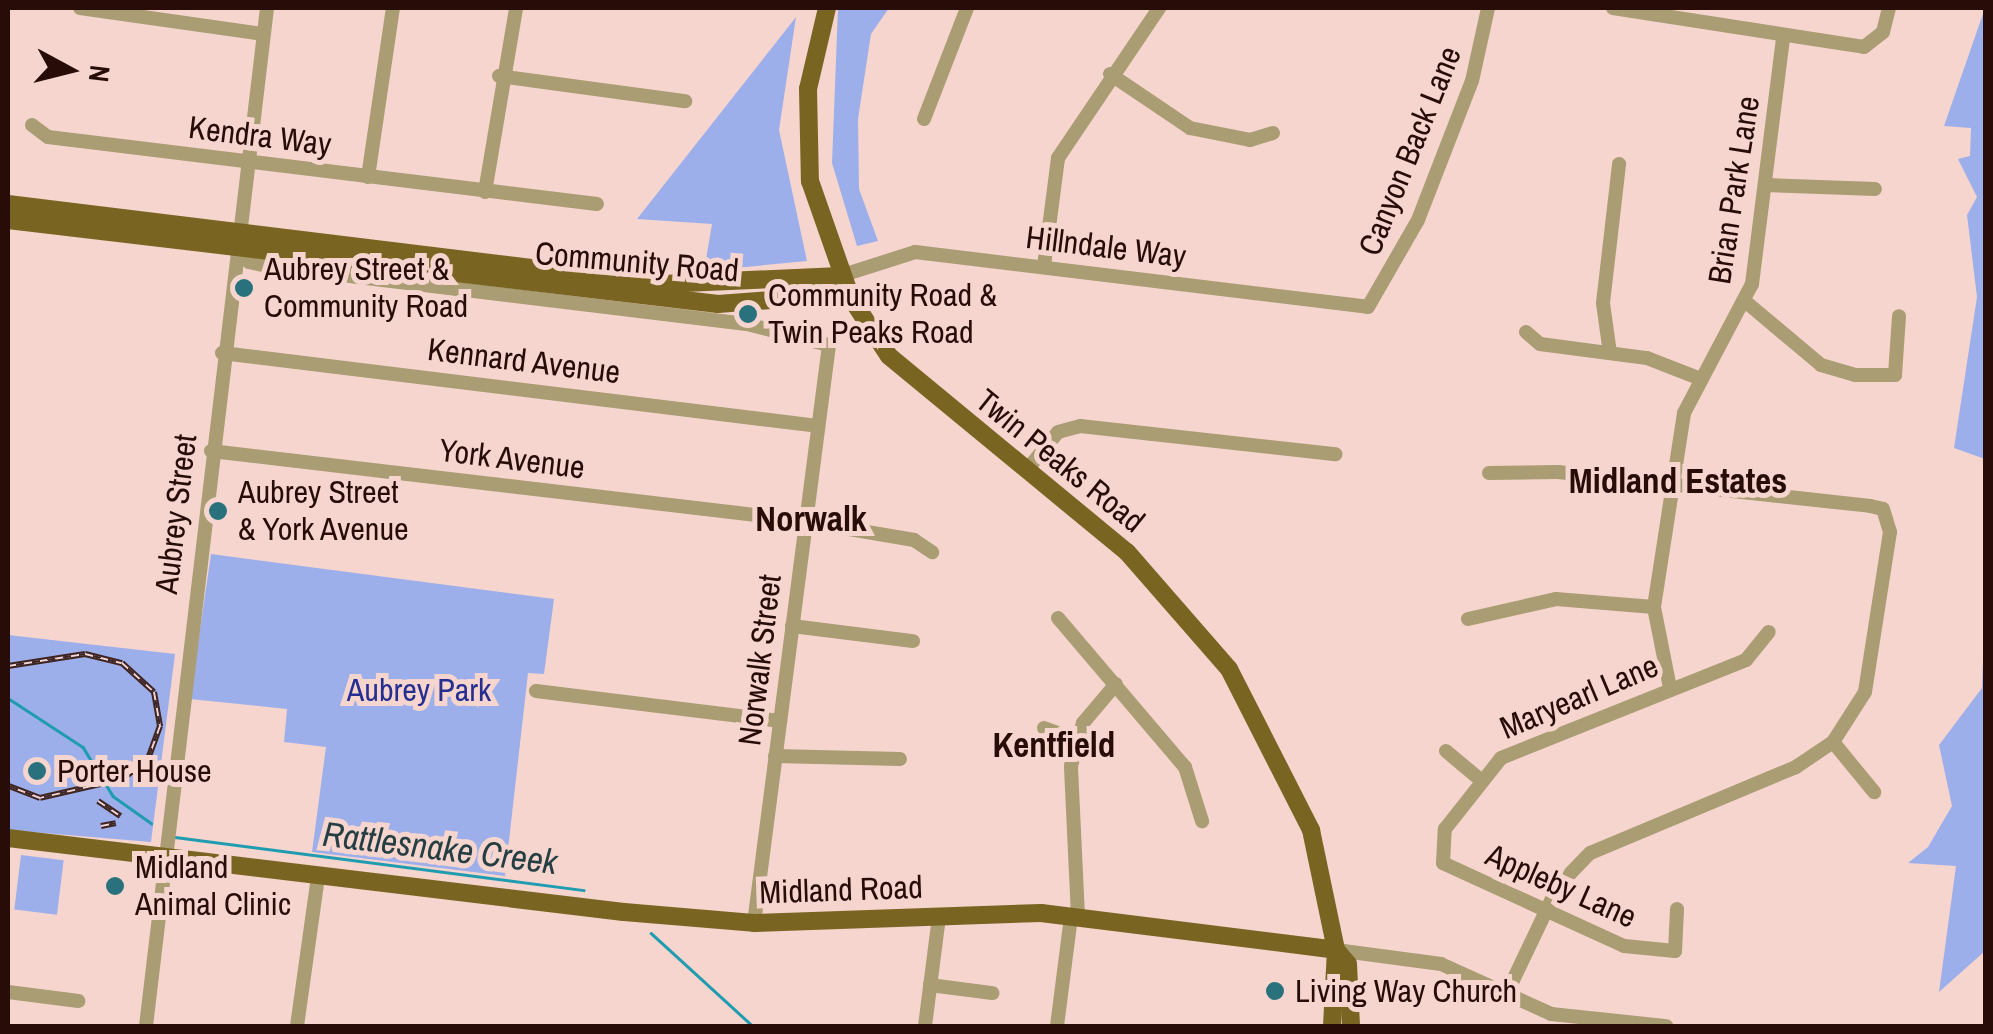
<!DOCTYPE html>
<html>
<head>
<meta charset="utf-8">
<style>
  body { margin:0 }
  #map { position:relative; width:1993px; height:1034px; overflow:hidden; background:#f5d5ce; font-family:"Archivo Narrow",sans-serif }
  div>[style] { position:absolute }
  [style*='--x'] { left:calc(var(--x)*1px); top:calc(var(--y)*1px); width:calc(var(--w)*1px); rotate:calc(var(--a)*1deg) }
  .green>* { inset:0; background:#9dafeb; transform-origin:0 0 }
  .stream>* { height:2.5px; margin:-1.25px; padding:0 1.25px; transform-origin:1.25px; border-radius:1.25px; background:#209cb0 }
  .minor>* { height:14px; margin:-7px; padding:0 7px; transform-origin:7px; border-radius:7px; background:#aa9c73 }
  .major>* { height:18px; margin:-9px; padding:0 9px; transform-origin:9px; border-radius:9px; background:#796521 }
  .rail>* { height:6px; margin-top:-3px; transform-origin:0; background:repeating-linear-gradient(90deg,#f5d5ce 0 8px,#3f231f 0 16px); box-sizing:border-box; border-block:2px solid #3f231f }
  .dots>* { width:28px; height:28px; translate:-50% -50%; box-sizing:border-box; border:5px solid #f5d5ce; border-radius:50% }
  span { translate:-50% -50%; white-space:nowrap; text-align:center; line-height:1.15; -webkit-text-stroke:10px #f5d5ce; paint-order:stroke }
  .street-label { font-size:32px; color:#270c08 }
  .poi-label { font-size:32px; color:#270c08 }
  .left { translate:0 -50%; text-align:left }
  .park-label { font-size:32px; color:#252e91 }
  .neighbourhood-label { font-size:35px; color:#270c08; font-weight:700 }
  .water-label { font-size:35px; color:#243e43; font-style:italic }
  .frame { position:absolute; inset:0; border:10px solid #270c08; pointer-events:none }
  .north { position:absolute; left:20px; top:20px; width:100px; height:100px; -webkit-text-stroke:8px #f5d5ce; paint-order:stroke; rotate:97deg; font-size:28px; font-weight:700; line-height:40px; text-align:center; color:#270c08 }
  .north::after { content:''; display:block; margin:auto; width:35px; height:45px; background:#270c08; clip-path:polygon(50% 0,100% 100%,50% 72%,0 100%) }
</style>
</head>
<body>
<div id="map">
  <div class="green">
    <div style="clip-path:polygon(838px 8px,889px 8px,871px 34px,858px 119px,859px 189px,878px 241px,857px 246px,832px 163px)"></div>
    <div style="clip-path:polygon(1985px 8px,1986px 8px,1985px 459px,1954px 448px,1977px 297px,1967px 215px,1977px 197px,1958px 159px,1970px 156px,1971px 128px,1944px 126px)"></div>
    <div style="clip-path:polygon(796px 17px,779px 130px,807px 261px,704px 271px,712px 224px,637px 219px)"></div>
    <div style="clip-path:polygon(211px 554px,554px 599px,544px 674px,528px 673px,505px 876px,312px 852px,326px 747px,284px 742px,287px 709px,190px 699px)"></div>
    <div style="clip-path:polygon(1985px 605px,1985px 951px,1939px 992px,1956px 866px,1908px 863px,1928px 847px,1952px 806px,1939px 745px,1982px 688px)"></div>
    <div style="clip-path:polygon(8px 635px,175px 654px,151px 842px,8px 830px)"></div>
    <div style="left:21px;top:855px;width:43px;height:55px;rotate:7deg"></div>
  </div>
  <div class="stream">
    <div style="--x:8;--y:698;--w:90;--a:33.2"></div>
    <div style="--x:83;--y:747;--w:57;--a:58.5"></div>
    <div style="--x:113;--y:796;--w:47;--a:35.4"></div>
    <div style="--x:175;--y:837;--w:412;--a:7.4"></div>
    <div style="--x:651;--y:933;--w:138;--a:42.4"></div>
  </div>
  <div class="minor">
    <div style="--x:80;--y:8;--w:185;--a:8.1"></div>
    <div style="--x:1613;--y:8;--w:254;--a:8.8"></div>
    <div style="--x:1864;--y:47;--w:24;--a:-38"></div>
    <div style="--x:1883;--y:32;--w:25;--a:-76"></div>
    <div style="--x:1110;--y:74;--w:97;--a:34"></div>
    <div style="--x:1190;--y:128;--w:61;--a:11.3"></div>
    <div style="--x:1250;--y:140;--w:24;--a:-17"></div>
    <div style="--x:499;--y:76;--w:188;--a:7.7"></div>
    <div style="--x:924;--y:119;--w:119;--a:-68.8"></div>
    <div style="--x:32;--y:125;--w:20;--a:37"></div>
    <div style="--x:48;--y:137;--w:553;--a:6.96"></div>
    <div style="--x:368;--y:177;--w:171;--a:-81.6"></div>
    <div style="--x:1766;--y:185;--w:109;--a:2.1"></div>
    <div style="--x:485;--y:192;--w:187;--a:-80.4"></div>
    <div style="--x:237;--y:246;--w:20;--a:53"></div>
    <div style="--x:249;--y:262;--w:18;--a:13"></div>
    <div style="--x:267;--y:266;--w:483;--a:6.9"></div>
    <div style="--x:747;--y:324;--w:85;--a:14.4"></div>
    <div style="--x:829;--y:345;--w:583;--a:97.39"></div>
    <div style="--x:1044;--y:266;--w:109;--a:-82.6"></div>
    <div style="--x:1058;--y:158;--w:181;--a:-56"></div>
    <div style="--x:840;--y:276;--w:79;--a:-17.7"></div>
    <div style="--x:915;--y:252;--w:456;--a:6.9"></div>
    <div style="--x:1368;--y:307;--w:100;--a:-60.1"></div>
    <div style="--x:1418;--y:220;--w:149;--a:-68.8"></div>
    <div style="--x:1472;--y:81;--w:75;--a:-77.6"></div>
    <div style="--x:1746;--y:302;--w:98;--a:40"></div>
    <div style="--x:1821;--y:365;--w:35;--a:16"></div>
    <div style="--x:1855;--y:375;--w:40;--a:0"></div>
    <div style="--x:1895;--y:375;--w:59;--a:-86.1"></div>
    <div style="--x:1526;--y:332;--w:18;--a:41"></div>
    <div style="--x:1540;--y:344;--w:108;--a:7.5"></div>
    <div style="--x:1647;--y:358;--w:53;--a:21.2"></div>
    <div style="--x:222;--y:353;--w:600;--a:6.98"></div>
    <div style="--x:1610;--y:353;--w:50;--a:-98"></div>
    <div style="--x:1603;--y:303;--w:140;--a:-83.4"></div>
    <div style="--x:211;--y:451;--w:583;--a:6.7"></div>
    <div style="--x:790;--y:519;--w:126;--a:9.6"></div>
    <div style="--x:914;--y:540;--w:22;--a:34"></div>
    <div style="--x:1026;--y:471;--w:50;--a:-50.6"></div>
    <div style="--x:1058;--y:432;--w:23;--a:-15"></div>
    <div style="--x:1080;--y:426;--w:257;--a:6.3"></div>
    <div style="--x:1489;--y:473;--w:69;--a:-0.8"></div>
    <div style="--x:1558;--y:472;--w:314;--a:6.2"></div>
    <div style="--x:1870;--y:506;--w:13;--a:13"></div>
    <div style="--x:1883;--y:509;--w:24;--a:73"></div>
    <div style="--x:1890;--y:532;--w:162;--a:98.9"></div>
    <div style="--x:1865;--y:692;--w:59;--a:122.6"></div>
    <div style="--x:1833;--y:742;--w:45;--a:146"></div>
    <div style="--x:1796;--y:767;--w:223;--a:157.3"></div>
    <div style="--x:1590;--y:853;--w:46;--a:134.1"></div>
    <div style="--x:1558;--y:886;--w:119;--a:115.5"></div>
    <div style="--x:1058;--y:618;--w:196;--a:49.6"></div>
    <div style="--x:1185;--y:767;--w:57;--a:72.5"></div>
    <div style="--x:1468;--y:619;--w:90;--a:-12.8"></div>
    <div style="--x:1556;--y:599;--w:98;--a:4.7"></div>
    <div style="--x:792;--y:626;--w:122;--a:7.1"></div>
    <div style="--x:1670;--y:688;--w:83;--a:-101.2"></div>
    <div style="--x:1654;--y:607;--w:196;--a:-81.2"></div>
    <div style="--x:1684;--y:413;--w:146;--a:-62.2"></div>
    <div style="--x:1752;--y:284;--w:248;--a:-82.8"></div>
    <div style="--x:536;--y:691;--w:246;--a:7"></div>
    <div style="--x:1044;--y:728;--w:33;--a:20"></div>
    <div style="--x:1833;--y:742;--w:65;--a:50.6"></div>
    <div style="--x:1446;--y:751;--w:40;--a:40"></div>
    <div style="--x:775;--y:756;--w:125;--a:1.4"></div>
    <div style="--x:1677;--y:909;--w:42;--a:92.7"></div>
    <div style="--x:1675;--y:951;--w:51;--a:-174.4"></div>
    <div style="--x:1624;--y:946;--w:199;--a:-155.4"></div>
    <div style="--x:1443;--y:863;--w:34;--a:-87"></div>
    <div style="--x:1445;--y:829;--w:90;--a:-51.7"></div>
    <div style="--x:1501;--y:758;--w:264;--a:-21.8"></div>
    <div style="--x:1746;--y:660;--w:36;--a:-51"></div>
    <div style="--x:1078;--y:916;--w:150;--a:-92.7"></div>
    <div style="--x:1071;--y:766;--w:45;--a:-74.4"></div>
    <div style="--x:1083;--y:723;--w:51;--a:-49.8"></div>
    <div style="--x:1336;--y:950;--w:106;--a:7.6"></div>
    <div style="--x:1441;--y:964;--w:121;--a:24.4"></div>
    <div style="--x:1551;--y:1014;--w:116;--a:6"></div>
    <div style="--x:930;--y:985;--w:63;--a:7.4"></div>
    <div style="--x:8;--y:992;--w:71;--a:7.3"></div>
    <div style="--x:146;--y:1026;--w:1025;--a:-83.22"></div>
    <div style="--x:297;--y:1026;--w:151;--a:-82"></div>
    <div style="--x:925;--y:1026;--w:110;--a:-82.7"></div>
    <div style="--x:1057;--y:1026;--w:111;--a:-82.7"></div>
  </div>
  <div class="major">
    <div style="--x:827;--y:8;--w:83;--a:103.2"></div>
    <div style="--x:808;--y:89;--w:92;--a:88.8"></div>
    <div style="--x:810;--y:181;--w:124;--a:70.7"></div>
    <div style="--x:851;--y:298;--w:69;--a:56.8"></div>
    <div style="--x:889;--y:356;--w:308;--a:39.5"></div>
    <div style="--x:1127;--y:552;--w:155;--a:48.9"></div>
    <div style="--x:1229;--y:669;--w:181;--a:63"></div>
    <div style="--x:1311;--y:830;--w:123;--a:78.2"></div>
    <div style="--x:1336;--y:950;--w:18;--a:49"></div>
    <div style="--x:1348;--y:964;--w:62;--a:87.2"></div>
    <div style="--x:8;--y:204;--w:659;--a:6.97"></div>
    <div style="--x:662;--y:284;--w:178;--a:-2.6"></div>
    <div style="--x:8;--y:220;--w:715;--a:6.75"></div>
    <div style="--x:718;--y:304;--w:66;--a:-4.3"></div>
    <div style="--x:784;--y:299;--w:61;--a:-22.3"></div>
    <div style="--x:8;--y:838;--w:620;--a:6.85"></div>
    <div style="--x:624;--y:912;--w:130;--a:4.8"></div>
    <div style="--x:754;--y:923;--w:287;--a:-2"></div>
    <div style="--x:1041;--y:913;--w:297;--a:7.1"></div>
    <div style="--x:1332;--y:1026;--w:76;--a:-87"></div>
  </div>
  <div class="rail">
    <div style="--x:8;--y:666;--w:78;--a:-8.9"></div>
    <div style="--x:85;--y:654;--w:38;--a:14"></div>
    <div style="--x:122;--y:663;--w:43;--a:42.2"></div>
    <div style="--x:154;--y:692;--w:35;--a:80"></div>
    <div style="--x:160;--y:726;--w:35;--a:110"></div>
    <div style="--x:148;--y:759;--w:33;--a:142"></div>
    <div style="--x:122;--y:779;--w:84;--a:167"></div>
    <div style="--x:40;--y:798;--w:34;--a:-159"></div>
    <div style="--x:98;--y:801;--w:27;--a:34"></div>
    <div style="--x:101;--y:826;--w:15;--a:-11"></div>
  </div>
  <div class="dots">
    <div style="left:244px;top:288px;background:#2a717e"></div>
    <div style="left:748px;top:314px;background:#2a717e"></div>
    <div style="left:218px;top:511px;background:#2a717e"></div>
    <div style="left:37px;top:771px;background:#2a717e"></div>
    <div style="left:115px;top:886px;background:#2a717e"></div>
    <div style="left:1275px;top:991px;background:#2a717e"></div>
  </div>
  <div class="street-label">
    <span style="left:260px;top:136px;rotate:7deg">Kendra Way</span>
    <span style="left:1410px;top:151px;rotate:-68deg">Canyon Back Lane</span>
    <span style="left:1734px;top:190px;rotate:-81deg">Brian Park Lane</span>
    <span style="left:1106px;top:247px;rotate:7deg">Hillndale Way</span>
    <span style="left:637px;top:262px;rotate:5deg">Community Road</span>
    <span style="left:524px;top:361px;rotate:7deg">Kennard Avenue</span>
    <span style="left:512px;top:459px;rotate:7deg">York Avenue</span>
    <span style="left:1060px;top:461px;rotate:39deg">Twin Peaks Road</span>
    <span style="left:176px;top:514px;rotate:-83deg">Aubrey Street</span>
    <span style="left:760px;top:660px;rotate:-83deg">Norwalk Street</span>
    <span style="left:1579px;top:697px;rotate:-23deg">Maryearl Lane</span>
    <span style="left:1561px;top:886px;rotate:24deg">Appleby Lane</span>
    <span style="left:841px;top:890px;rotate:-2deg">Midland Road</span>
  </div>
  <div class="poi-label">
    <span class="left" style="left:264px;top:288px">Aubrey Street &amp;<br>Community Road</span>
    <span class="left" style="left:768px;top:314px">Community Road &amp;<br>Twin Peaks Road</span>
    <span class="left" style="left:238px;top:511px">Aubrey Street<br>&amp; York Avenue</span>
    <span class="left" style="left:57px;top:771px">Porter House</span>
    <span class="left" style="left:135px;top:886px">Midland<br>Animal Clinic</span>
    <span class="left" style="left:1295px;top:991px">Living Way Church</span>
  </div>
  <div class="park-label">
    <span style="left:419px;top:690px">Aubrey Park</span>
  </div>
  <div class="neighbourhood-label">
    <span style="left:1678px;top:481px">Midland Estates</span>
    <span style="left:811px;top:519px">Norwalk</span>
    <span style="left:1054px;top:745px">Kentfield</span>
  </div>
  <div class="water-label">
    <span style="left:440px;top:848px;rotate:7deg">Rattlesnake Creek</span>
  </div>
  <div class="frame"></div>
  <div class="north">N</div>
</div>
</body>
</html>
